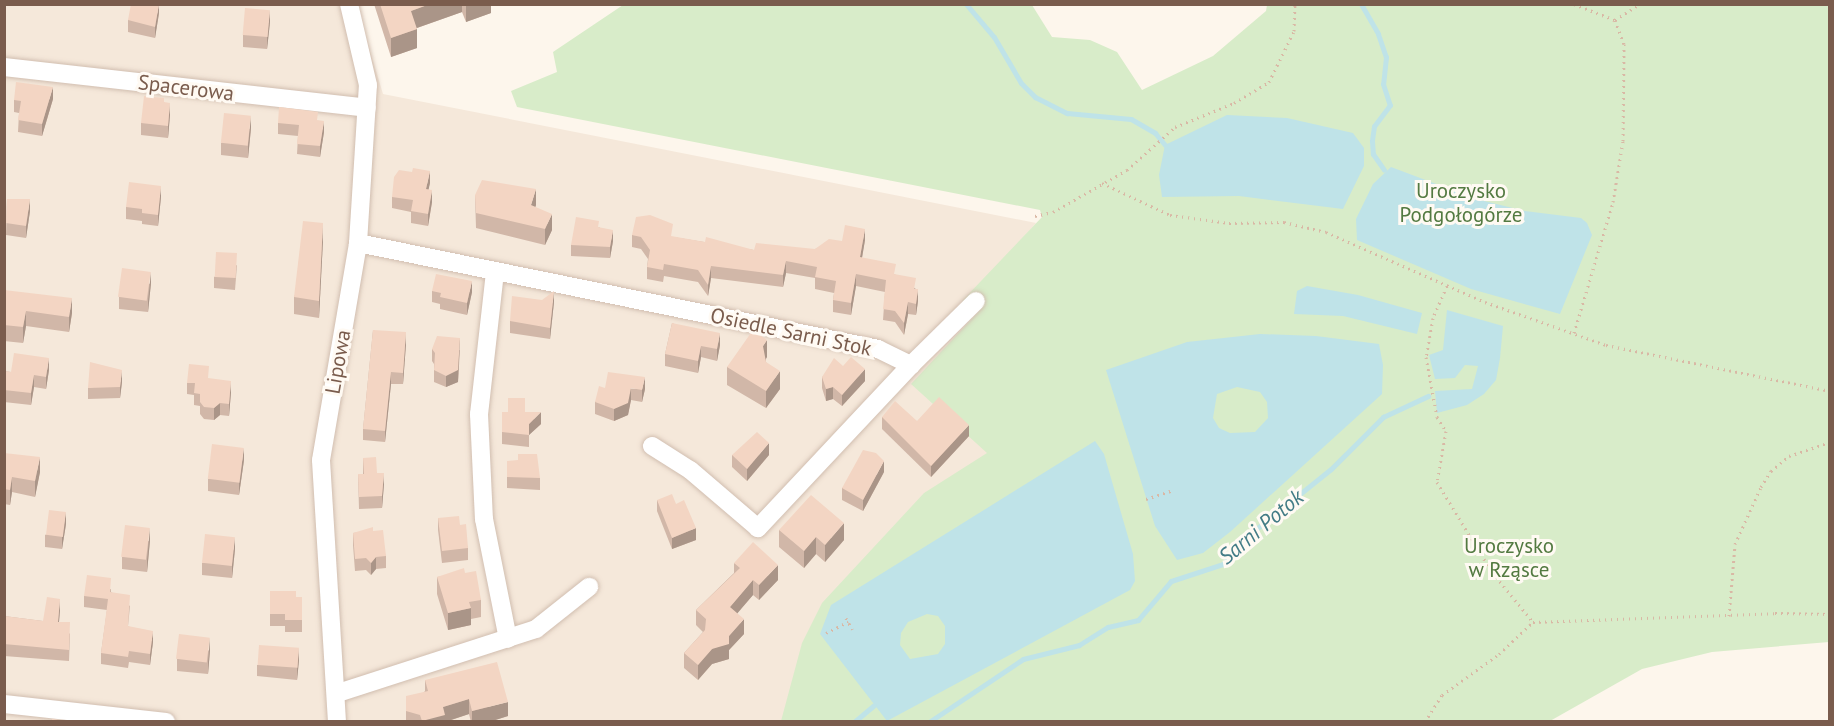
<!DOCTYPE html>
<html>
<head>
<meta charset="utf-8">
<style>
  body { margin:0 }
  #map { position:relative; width:1834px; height:726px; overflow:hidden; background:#fdf6ec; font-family:"PT Sans",sans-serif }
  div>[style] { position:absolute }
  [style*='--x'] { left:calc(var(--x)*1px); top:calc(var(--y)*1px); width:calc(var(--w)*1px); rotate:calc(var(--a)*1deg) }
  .residential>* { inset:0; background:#f5e8da }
  .green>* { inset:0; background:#d8ecc9 }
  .water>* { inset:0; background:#bfe3e8 }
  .stream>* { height:5px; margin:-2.5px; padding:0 2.5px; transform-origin:2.5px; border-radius:2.5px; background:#bfe3e8 }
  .path>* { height:3px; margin-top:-1.5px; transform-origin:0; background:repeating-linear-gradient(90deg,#d9b8a5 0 1.5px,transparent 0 6px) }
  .roads { filter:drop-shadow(0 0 2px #d1beb0) drop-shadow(0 0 2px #d1beb0) }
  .minor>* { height:18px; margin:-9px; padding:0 9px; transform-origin:9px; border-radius:9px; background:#fff }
  .wall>* { inset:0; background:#d1b7a8 }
  .shaded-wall>* { inset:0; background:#aa9588 }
  .building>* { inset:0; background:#f3d5c3; transform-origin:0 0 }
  span { translate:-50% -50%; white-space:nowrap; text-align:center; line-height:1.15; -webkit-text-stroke:6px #fffaf3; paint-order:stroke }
  .street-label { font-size:21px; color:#7a5c4d }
  .park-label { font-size:21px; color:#537a41 }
  .water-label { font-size:22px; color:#437c86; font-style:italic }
  .frame { position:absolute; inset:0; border:6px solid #7a5c4d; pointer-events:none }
</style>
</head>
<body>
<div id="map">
  <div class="residential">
    <div style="clip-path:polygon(4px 5px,356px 5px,383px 94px,1036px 223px,970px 299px,1101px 414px,784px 721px,5px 721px)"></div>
  </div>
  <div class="green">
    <div style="clip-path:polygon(623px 5px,1032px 5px,1052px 37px,1090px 40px,1117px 52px,1142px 90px,1213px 56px,1266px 11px,1267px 5px,1829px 5px,1829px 642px,1712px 652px,1642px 669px,1550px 721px,781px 721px,802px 643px,822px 603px,924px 493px,987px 453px,911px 384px,981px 309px,962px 301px,1042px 217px,1040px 210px,517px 107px,511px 91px,557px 72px,553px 52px)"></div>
  </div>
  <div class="water">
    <div style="clip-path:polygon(1227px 115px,1287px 118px,1353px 133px,1364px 148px,1364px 166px,1343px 209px,1239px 196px,1162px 197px,1159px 175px,1165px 145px)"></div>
    <div style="clip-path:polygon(1391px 167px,1476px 199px,1525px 211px,1581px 218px,1587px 223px,1592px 235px,1560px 314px,1471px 289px,1357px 240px,1356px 219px,1373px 184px)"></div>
    <div style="clip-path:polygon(1307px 286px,1358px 295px,1422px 313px,1417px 334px,1343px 316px,1294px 314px,1297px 291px)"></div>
    <div style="clip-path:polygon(1447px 310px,1503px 326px,1500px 358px,1496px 380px,1484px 394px,1467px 405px,1437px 413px,1435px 391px,1472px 389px,1478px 366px,1465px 365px,1455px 378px,1435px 379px,1429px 355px,1443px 350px)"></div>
    <div style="clip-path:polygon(evenodd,1260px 334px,1316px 336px,1379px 344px,1383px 365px,1382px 394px,1230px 532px,1203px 553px,1177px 560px,1155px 526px,1106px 370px,1187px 342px,1260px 334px,1237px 387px,1260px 392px,1267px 402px,1268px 418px,1255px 432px,1230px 433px,1219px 428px,1213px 418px,1217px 394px,1237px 387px)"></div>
    <div style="clip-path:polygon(evenodd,1095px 441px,1104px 454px,1133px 554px,1135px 581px,1130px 590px,887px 721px,820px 634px,831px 605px,1095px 441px,927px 614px,938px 616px,945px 626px,945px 644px,938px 654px,910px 659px,900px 645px,901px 633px,908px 622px,927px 614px)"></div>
  </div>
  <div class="stream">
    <div style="--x:966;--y:4;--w:43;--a:49.7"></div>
    <div style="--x:994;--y:37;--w:53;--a:59.6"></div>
    <div style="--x:1021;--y:83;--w:20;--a:45"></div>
    <div style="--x:1035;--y:97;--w:36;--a:27"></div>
    <div style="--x:1067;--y:113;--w:64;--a:5.4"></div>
    <div style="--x:1131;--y:119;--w:28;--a:30"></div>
    <div style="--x:1155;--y:133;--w:16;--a:50"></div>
    <div style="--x:1361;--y:4;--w:34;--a:60"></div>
    <div style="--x:1378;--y:34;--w:24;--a:71"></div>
    <div style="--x:1386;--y:57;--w:27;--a:96"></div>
    <div style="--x:1383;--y:84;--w:22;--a:72"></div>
    <div style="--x:1390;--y:105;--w:26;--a:127"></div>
    <div style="--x:1374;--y:126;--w:15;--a:98"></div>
    <div style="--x:1372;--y:141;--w:13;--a:86"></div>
    <div style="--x:1373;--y:154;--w:19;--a:55"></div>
    <div style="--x:854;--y:722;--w:26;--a:-40"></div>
    <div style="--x:929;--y:722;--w:113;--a:-33.8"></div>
    <div style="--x:1023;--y:659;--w:58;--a:-14"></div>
    <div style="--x:1079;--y:645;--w:34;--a:-32"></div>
    <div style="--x:1108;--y:627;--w:31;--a:-13"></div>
    <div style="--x:1138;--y:620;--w:51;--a:-49.8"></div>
    <div style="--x:1171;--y:581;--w:55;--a:-18.1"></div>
    <div style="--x:1223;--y:564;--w:47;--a:-46.7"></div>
    <div style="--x:1255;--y:530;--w:97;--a:-38.8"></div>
    <div style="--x:1331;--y:469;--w:74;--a:-45"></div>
    <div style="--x:1383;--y:417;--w:50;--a:-25"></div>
  </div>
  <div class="path">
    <div style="--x:1574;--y:4;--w:44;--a:21.3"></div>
    <div style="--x:1615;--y:20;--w:30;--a:-33"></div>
    <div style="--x:1102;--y:183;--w:75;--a:25.2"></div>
    <div style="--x:1170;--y:215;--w:60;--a:7.7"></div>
    <div style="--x:1229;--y:223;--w:55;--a:-1"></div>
    <div style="--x:1284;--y:222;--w:43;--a:13.4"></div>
    <div style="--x:1326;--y:232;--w:174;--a:23.8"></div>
    <div style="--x:1485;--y:302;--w:128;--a:19.6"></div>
    <div style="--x:1606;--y:345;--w:229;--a:11.6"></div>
    <div style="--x:1035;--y:216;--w:18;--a:-13"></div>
    <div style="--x:1053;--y:212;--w:85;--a:-29.6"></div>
    <div style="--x:1127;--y:170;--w:64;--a:-41.9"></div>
    <div style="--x:1175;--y:127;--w:64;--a:-22.1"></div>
    <div style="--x:1234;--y:103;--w:41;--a:-31"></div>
    <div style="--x:1269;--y:82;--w:57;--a:-63.9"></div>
    <div style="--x:1294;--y:31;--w:27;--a:-88"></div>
    <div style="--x:1447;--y:286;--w:35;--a:114"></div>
    <div style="--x:1433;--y:318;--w:40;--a:100"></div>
    <div style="--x:1426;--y:357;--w:61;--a:79.6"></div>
    <div style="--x:1437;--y:417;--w:17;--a:57"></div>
    <div style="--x:1446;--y:431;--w:52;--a:100"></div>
    <div style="--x:1437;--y:482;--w:105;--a:58.6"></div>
    <div style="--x:1492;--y:572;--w:65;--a:50.6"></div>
    <div style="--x:1574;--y:333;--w:137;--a:-73.4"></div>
    <div style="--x:1613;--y:202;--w:62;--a:-80.7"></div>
    <div style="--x:1623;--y:141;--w:97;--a:-89.4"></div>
    <div style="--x:1624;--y:44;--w:26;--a:-111"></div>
    <div style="--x:1146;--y:499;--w:29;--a:-18"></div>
    <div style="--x:1729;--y:616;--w:72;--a:-85.2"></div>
    <div style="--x:1735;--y:544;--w:63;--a:-65.5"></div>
    <div style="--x:1761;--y:487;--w:19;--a:-58"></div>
    <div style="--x:1771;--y:471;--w:23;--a:-40"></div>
    <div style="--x:1789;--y:456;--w:43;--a:-18.9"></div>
    <div style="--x:846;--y:618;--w:13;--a:61"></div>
    <div style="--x:826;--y:633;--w:25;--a:-27"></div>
    <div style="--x:1425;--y:722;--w:32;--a:-58"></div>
    <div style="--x:1442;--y:695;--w:70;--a:-35.7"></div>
    <div style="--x:1499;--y:654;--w:47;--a:-43.3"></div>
    <div style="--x:1533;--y:622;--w:242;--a:-2.1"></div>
    <div style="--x:1775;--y:613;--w:55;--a:1"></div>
  </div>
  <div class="roads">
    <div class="minor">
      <div style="--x:4;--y:67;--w:365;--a:6.4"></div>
      <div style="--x:358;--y:243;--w:531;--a:11.52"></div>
      <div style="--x:878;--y:349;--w:37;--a:26"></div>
      <div style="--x:911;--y:365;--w:224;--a:133.2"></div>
      <div style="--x:758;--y:528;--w:89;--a:-139.5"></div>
      <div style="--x:690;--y:470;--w:45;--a:-147.7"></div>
      <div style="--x:495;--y:272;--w:143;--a:96.4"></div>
      <div style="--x:479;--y:414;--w:105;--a:87.3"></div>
      <div style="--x:484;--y:519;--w:122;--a:78.7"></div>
      <div style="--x:911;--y:365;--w:91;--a:-44.6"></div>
      <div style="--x:338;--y:693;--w:208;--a:-17.9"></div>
      <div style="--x:536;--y:629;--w:68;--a:-38.4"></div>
      <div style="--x:4;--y:704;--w:163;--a:6.3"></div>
      <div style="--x:337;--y:722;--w:262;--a:-93.5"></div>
      <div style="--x:321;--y:460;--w:220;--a:-80.3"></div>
      <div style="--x:358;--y:243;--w:158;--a:-86.4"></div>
      <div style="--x:368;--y:85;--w:83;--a:-103.2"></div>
    </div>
  </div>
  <div class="wall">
    <div style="clip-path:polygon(301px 4px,324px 4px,324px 6px)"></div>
    <div style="clip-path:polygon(374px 4px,491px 4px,491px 13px,466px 22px,462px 12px,417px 28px,417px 48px,391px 57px)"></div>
    <div style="clip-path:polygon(159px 13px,155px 38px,128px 32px,128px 20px)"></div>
    <div style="clip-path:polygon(270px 22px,267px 49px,243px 47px,243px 35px)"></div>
    <div style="clip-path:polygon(53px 99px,42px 136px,18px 132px,19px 113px,14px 112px,14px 100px)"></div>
    <div style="clip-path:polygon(164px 102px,170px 115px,168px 138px,141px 135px,141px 123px)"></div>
    <div style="clip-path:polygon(318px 121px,324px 132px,320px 157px,297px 154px,298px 136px,278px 134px,278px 123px)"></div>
    <div style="clip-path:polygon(251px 128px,248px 158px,221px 155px,221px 143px)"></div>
    <div style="clip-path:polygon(430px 183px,428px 190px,432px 202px,428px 226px,411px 223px,411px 212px,392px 208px,392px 197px)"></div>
    <div style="clip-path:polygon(475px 195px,536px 205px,535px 207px,552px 230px,545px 245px,476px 228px)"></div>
    <div style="clip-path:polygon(161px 197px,158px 226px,142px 224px,142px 221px,126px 219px,126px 207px)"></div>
    <div style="clip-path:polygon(7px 199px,30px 211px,26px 238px,6px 235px)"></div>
    <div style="clip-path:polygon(599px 227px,613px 241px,610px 258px,571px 256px,571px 245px)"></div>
    <div style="clip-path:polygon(632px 235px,673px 237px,754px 250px,815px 249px,842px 241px,865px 240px,862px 258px,896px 275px,916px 289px,918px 301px,916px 315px,908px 314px,904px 335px,895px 322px,883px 320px,885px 292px,856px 286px,851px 315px,833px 312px,833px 300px,834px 293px,815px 289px,815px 278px,786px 273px,783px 287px,711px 278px,708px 296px,698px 282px,664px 276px,663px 282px,647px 279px,647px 267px,648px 259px,641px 249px,632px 247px)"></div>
    <div style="clip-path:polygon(323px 240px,319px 318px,294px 314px,294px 297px)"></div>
    <div style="clip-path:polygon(237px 265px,235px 290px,214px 288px,214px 277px)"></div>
    <div style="clip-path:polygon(151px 283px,148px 312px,119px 309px,119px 297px)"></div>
    <div style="clip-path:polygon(4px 290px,72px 313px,69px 332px,26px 326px,23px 343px,4px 341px)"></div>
    <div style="clip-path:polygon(432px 291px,472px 292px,467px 315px,440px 309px,440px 304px,432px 302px)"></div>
    <div style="clip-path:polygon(554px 302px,550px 339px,510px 333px,510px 321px)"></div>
    <div style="clip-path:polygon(672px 323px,720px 345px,717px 361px,701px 357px,698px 373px,665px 366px,665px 354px)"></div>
    <div style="clip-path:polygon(373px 330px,406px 344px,403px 384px,391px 384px,385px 442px,363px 440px,363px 429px)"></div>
    <div style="clip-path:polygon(432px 349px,460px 350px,458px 382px,446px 387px,434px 382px,434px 364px,432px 361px)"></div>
    <div style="clip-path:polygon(767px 357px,766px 359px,766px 362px,780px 389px,766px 408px,727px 385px,727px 367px)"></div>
    <div style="clip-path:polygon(843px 366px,865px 381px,842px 406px,833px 399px,826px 401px,822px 388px,822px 377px)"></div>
    <div style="clip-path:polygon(49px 370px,46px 389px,34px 387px,31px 405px,4px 402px,4px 371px,11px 372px)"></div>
    <div style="clip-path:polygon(209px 379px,231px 392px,229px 416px,220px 415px,214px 420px,204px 419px,200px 414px,200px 406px,194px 405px,194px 395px,187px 394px,187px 383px)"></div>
    <div style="clip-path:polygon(122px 382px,120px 398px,88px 399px,88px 388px)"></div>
    <div style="clip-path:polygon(605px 388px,645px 389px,642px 402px,631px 400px,628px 415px,614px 421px,595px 414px,595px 402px)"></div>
    <div style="clip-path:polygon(502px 412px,525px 412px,541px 424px,529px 435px,529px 447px,502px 444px)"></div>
    <div style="clip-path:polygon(882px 417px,917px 421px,969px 436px,931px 477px,882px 429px)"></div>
    <div style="clip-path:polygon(4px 453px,40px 472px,35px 497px,12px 492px,10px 505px,4px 504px)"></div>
    <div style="clip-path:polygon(732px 455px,769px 455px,747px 481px,732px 467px)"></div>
    <div style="clip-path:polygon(363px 458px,377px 473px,384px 484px,382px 508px,359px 509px,358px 474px,363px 474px)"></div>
    <div style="clip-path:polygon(244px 460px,239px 495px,208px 491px,208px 479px)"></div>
    <div style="clip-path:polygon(507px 461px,540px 478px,540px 490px,507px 488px)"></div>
    <div style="clip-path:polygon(884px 472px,863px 511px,842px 500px,842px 488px)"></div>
    <div style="clip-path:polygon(657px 500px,676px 504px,696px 540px,672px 549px,657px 511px)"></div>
    <div style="clip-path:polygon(438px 518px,460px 525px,468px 548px,468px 560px,442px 563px,438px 530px)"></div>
    <div style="clip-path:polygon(66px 524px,62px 549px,45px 547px,45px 535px)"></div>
    <div style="clip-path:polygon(779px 530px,844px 540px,825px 562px,816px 554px,804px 568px,779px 547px)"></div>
    <div style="clip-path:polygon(373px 531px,386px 556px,386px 568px,376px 569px,371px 575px,366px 570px,355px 571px,353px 545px,353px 533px)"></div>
    <div style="clip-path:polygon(150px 540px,147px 572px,122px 569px,122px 557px)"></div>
    <div style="clip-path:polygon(235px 549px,232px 578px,202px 575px,202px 563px)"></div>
    <div style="clip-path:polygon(734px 563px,778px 580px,759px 600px,753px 595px,737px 613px,744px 634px,729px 650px,729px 659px,712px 664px,698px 680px,684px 668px,684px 653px,703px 632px,696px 625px,696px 610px,734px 573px)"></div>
    <div style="clip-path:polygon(465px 573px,481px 600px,481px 617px,471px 619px,471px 625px,448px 630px,437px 594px,437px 577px)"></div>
    <div style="clip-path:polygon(111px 589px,111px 592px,130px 606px,128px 626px,153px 642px,150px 665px,129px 662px,128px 668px,101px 664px,101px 653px,107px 610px,84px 607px,84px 596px)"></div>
    <div style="clip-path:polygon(270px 591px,296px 597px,302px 597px,302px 632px,285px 632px,285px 626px,270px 626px)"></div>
    <div style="clip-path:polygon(60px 610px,59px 622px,70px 634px,69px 661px,4px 656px,4px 616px,43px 621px)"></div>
    <div style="clip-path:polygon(210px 650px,208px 674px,177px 671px,177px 659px)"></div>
    <div style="clip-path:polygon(299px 660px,297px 680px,257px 676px,257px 665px)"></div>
    <div style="clip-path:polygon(425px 680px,508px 716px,489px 722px,471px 722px,469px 714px,445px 722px,406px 722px,406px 711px,425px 691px)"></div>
  </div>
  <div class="shaded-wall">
    <div style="clip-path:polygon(159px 4px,159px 13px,155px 38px,155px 27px)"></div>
    <div style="clip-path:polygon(430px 4px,462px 4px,462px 12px,411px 30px,411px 11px)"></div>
    <div style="clip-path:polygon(466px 4px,491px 4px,491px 13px,466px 22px)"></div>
    <div style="clip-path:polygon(270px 10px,270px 22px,267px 49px,267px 37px)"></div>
    <div style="clip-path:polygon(417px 29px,417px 48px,391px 57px,391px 38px)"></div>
    <div style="clip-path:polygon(53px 87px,53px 99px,42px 136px,42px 124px)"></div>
    <div style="clip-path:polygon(170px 103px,170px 115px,168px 138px,168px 126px)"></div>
    <div style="clip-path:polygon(251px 116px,251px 128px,248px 158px,248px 146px)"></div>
    <div style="clip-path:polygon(324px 121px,324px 132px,320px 157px,320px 146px)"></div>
    <div style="clip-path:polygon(430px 171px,430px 183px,426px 201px,426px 189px)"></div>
    <div style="clip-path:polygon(161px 186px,161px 197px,158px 226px,158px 215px)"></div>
    <div style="clip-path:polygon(536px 189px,536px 205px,531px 220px,531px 205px)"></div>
    <div style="clip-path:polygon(432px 190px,432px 202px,428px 226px,428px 214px)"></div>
    <div style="clip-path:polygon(30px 199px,30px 211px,26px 238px,26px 226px)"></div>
    <div style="clip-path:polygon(552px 214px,552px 230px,545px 245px,545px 229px)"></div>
    <div style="clip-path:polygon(323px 223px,323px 240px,319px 318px,319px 301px)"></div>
    <div style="clip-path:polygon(865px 229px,865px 240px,860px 269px,860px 257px)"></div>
    <div style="clip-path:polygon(613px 230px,613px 241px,610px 258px,610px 247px)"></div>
    <div style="clip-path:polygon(786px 261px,786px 273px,783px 287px,783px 275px)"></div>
    <div style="clip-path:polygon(711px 266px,711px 278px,708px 296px,708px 285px)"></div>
    <div style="clip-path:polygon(151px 272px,151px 283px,148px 312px,148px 301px)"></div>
    <div style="clip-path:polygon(856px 274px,856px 286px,851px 315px,851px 303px)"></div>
    <div style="clip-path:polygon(472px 281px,472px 292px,467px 315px,467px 303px)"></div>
    <div style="clip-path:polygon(918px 289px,918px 301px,916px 315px,916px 304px)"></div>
    <div style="clip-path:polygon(554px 291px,554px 302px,550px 339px,550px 328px)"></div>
    <div style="clip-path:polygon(72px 298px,72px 313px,69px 332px,69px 317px)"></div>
    <div style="clip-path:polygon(908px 302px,908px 314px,904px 335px,904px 323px)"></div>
    <div style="clip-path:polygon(26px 311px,26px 326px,23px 343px,23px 327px)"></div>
    <div style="clip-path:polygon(406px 332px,406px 344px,403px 384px,403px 373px)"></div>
    <div style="clip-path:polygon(720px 333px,720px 345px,717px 361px,717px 349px)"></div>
    <div style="clip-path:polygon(460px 338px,458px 382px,446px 387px,446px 376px)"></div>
    <div style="clip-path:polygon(767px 340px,767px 357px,763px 363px,763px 346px)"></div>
    <div style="clip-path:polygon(701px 346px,701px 357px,698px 373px,698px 361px)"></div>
    <div style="clip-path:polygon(49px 358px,49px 370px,46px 389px,46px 377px)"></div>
    <div style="clip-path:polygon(865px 369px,865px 381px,842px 406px,842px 395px)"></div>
    <div style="clip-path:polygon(122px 370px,122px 382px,120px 398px,120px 387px)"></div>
    <div style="clip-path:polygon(780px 371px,780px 389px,766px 408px,766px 391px)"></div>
    <div style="clip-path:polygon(391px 372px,391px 384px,385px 442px,385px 431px)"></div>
    <div style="clip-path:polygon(34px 375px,34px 387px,31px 405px,31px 393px)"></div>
    <div style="clip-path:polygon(645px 377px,645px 389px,642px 402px,642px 390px)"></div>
    <div style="clip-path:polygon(231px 381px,231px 392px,229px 416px,229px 404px)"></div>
    <div style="clip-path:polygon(833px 387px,833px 399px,826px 401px,826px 389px)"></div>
    <div style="clip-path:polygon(631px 388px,631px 400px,628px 415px,614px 421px,614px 409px)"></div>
    <div style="clip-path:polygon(220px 403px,220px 415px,214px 420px,214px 408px)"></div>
    <div style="clip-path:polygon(541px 412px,541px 424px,529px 435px,529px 424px)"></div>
    <div style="clip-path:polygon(969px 425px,969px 436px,931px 477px,931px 466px)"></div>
    <div style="clip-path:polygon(769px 443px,769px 455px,747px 481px,747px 469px)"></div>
    <div style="clip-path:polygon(244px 448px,244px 460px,239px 495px,239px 483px)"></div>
    <div style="clip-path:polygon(40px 457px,40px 472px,35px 497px,35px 481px)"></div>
    <div style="clip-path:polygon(884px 461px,884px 472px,863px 511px,863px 500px)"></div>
    <div style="clip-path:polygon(384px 473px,384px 484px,382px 508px,382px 496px)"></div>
    <div style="clip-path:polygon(12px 477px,12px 492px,10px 505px,10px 490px)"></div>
    <div style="clip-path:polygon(66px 512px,66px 524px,62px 549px,62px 537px)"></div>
    <div style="clip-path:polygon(844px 523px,844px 540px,825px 562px,825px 545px)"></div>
    <div style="clip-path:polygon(150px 528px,150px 540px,147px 572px,147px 560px)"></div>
    <div style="clip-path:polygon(696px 528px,696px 540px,672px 549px,672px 538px)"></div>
    <div style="clip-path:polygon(235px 537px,235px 549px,232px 578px,232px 566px)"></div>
    <div style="clip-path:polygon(816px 537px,816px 554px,804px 568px,804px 551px)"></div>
    <div style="clip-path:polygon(376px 557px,376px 569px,371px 575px,371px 563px)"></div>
    <div style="clip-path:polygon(778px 565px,778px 580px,759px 600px,759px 585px)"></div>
    <div style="clip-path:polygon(753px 580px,753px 595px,730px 622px,730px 607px)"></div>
    <div style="clip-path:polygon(60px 599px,60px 610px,58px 633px,58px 622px)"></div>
    <div style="clip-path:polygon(471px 608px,471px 625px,448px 630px,448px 613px)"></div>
    <div style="clip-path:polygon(744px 619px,744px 634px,729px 650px,729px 659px,712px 664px,698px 680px,698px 665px,712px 649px,729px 636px)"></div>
    <div style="clip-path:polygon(153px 631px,153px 642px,150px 665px,150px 654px)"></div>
    <div style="clip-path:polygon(210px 638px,210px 650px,208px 674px,208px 662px)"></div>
    <div style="clip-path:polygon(299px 648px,299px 660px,297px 680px,297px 669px)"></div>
    <div style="clip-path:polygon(469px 699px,469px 714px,445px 722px,422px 722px,443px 707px)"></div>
    <div style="clip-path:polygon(508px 702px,508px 716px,489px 722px,472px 722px,472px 711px)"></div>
  </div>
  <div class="building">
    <div style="clip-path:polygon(131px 4px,159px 4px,155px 27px,128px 20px)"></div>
    <div style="clip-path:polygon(380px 4px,430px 4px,411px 11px,417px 29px,391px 38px)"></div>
    <div style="left:245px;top:8px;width:25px;height:27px;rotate:5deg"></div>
    <div style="clip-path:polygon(16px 82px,53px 87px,42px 124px,18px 120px,21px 101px,14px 100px)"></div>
    <div style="clip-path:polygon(144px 96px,164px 98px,164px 102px,170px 103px,168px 126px,141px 123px)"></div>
    <div style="clip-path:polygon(279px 107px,318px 112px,317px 120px,324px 121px,320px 146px,297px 144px,299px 125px,278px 123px)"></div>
    <div style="left:224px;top:113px;width:27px;height:30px;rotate:6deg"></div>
    <div style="clip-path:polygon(413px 168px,430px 171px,426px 189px,432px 190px,428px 214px,411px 211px,413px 200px,392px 197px,394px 177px,399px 170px,412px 172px)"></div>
    <div style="clip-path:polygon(482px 180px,536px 189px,531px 205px,552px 214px,545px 229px,476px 213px,475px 195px)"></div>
    <div style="clip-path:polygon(129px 182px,161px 186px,158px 215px,142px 213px,142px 209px,126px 207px)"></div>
    <div style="clip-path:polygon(7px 199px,30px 199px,26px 226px,6px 223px)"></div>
    <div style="clip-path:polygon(650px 215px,673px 224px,671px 236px,705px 242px,706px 237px,754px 250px,756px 243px,815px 249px,829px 239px,842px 241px,845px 225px,865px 229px,860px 257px,896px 264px,894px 274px,916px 278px,914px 289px,918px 289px,916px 304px,908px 302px,904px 323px,895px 311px,883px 309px,886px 280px,856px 274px,851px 303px,833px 300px,836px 281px,815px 277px,817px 267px,786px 261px,783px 275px,711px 266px,708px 285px,698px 270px,664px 264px,663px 270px,647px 267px,650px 250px,641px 237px,632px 235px,636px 217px)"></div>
    <div style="clip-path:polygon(576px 217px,599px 221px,598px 227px,613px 230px,610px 247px,571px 245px)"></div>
    <div style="clip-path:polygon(303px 221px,323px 223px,319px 301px,294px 297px)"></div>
    <div style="left:216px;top:252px;width:21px;height:25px;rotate:3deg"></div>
    <div style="left:122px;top:268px;width:29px;height:29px;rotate:8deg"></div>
    <div style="clip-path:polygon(436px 274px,472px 281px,467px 303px,440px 297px,441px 293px,432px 291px)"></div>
    <div style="clip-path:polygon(4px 290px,72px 298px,69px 317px,26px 311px,23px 327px,4px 325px)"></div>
    <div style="clip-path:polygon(554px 291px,550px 328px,510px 321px,512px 296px,542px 300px)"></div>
    <div style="clip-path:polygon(672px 323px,720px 333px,717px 349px,701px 346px,698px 361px,665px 354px)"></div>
    <div style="clip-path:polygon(373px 330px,406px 332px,403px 373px,391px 372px,385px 431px,363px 429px)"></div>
    <div style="clip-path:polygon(753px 330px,767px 340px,763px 346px,766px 362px,780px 371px,766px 391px,727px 367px)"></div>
    <div style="clip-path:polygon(437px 336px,460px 338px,458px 370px,446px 376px,434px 370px,435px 353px,432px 349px)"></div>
    <div style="clip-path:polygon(14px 353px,49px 358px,46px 377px,34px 375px,31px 393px,4px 390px,4px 371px,11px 372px)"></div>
    <div style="clip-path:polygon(851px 357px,865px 369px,842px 395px,833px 387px,826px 389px,822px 377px,834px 358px,843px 366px)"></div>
    <div style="clip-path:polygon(90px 362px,122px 370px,120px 387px,88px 388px)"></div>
    <div style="clip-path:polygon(189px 364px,209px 366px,208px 378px,231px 381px,229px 404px,220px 403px,214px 408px,204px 407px,200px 402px,200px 394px,194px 393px,195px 383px,187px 383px)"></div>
    <div style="clip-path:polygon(608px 372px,645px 377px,642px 390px,631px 388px,628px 403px,614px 409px,595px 402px,599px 386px,605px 388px)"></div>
    <div style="clip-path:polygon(939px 397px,969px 425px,931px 466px,882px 417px,895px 401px,917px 421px)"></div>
    <div style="clip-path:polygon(508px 398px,525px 398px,525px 412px,541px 412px,529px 424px,529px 435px,502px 432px,502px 412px,508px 412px)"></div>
    <div style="clip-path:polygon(757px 432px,769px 443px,747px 469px,732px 455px)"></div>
    <div style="left:212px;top:444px;width:32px;height:35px;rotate:7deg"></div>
    <div style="clip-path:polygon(863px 450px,876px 453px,884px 461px,863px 500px,842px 488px)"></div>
    <div style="clip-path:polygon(4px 453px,40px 457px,35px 481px,12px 477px,10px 490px,4px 489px)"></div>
    <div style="clip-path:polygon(518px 454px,537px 454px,540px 478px,507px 477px,507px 461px,518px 460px)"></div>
    <div style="clip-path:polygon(376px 457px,377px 473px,384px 473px,382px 496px,359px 497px,358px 474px,364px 474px,363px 458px)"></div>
    <div style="clip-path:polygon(672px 494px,676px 504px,684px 500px,696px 528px,672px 538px,657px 500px)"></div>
    <div style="clip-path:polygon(811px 495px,844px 523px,825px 545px,816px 537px,804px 551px,779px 530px)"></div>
    <div style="left:49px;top:510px;width:17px;height:25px;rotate:7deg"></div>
    <div style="clip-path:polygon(459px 516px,460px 525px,466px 524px,468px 548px,442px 551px,438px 518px)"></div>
    <div style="left:125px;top:525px;width:25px;height:32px;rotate:7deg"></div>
    <div style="clip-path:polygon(373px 527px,373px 531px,383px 530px,386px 556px,376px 557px,371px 563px,366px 558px,355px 559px,353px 533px)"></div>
    <div style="left:205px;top:534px;width:30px;height:29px;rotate:6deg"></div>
    <div style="clip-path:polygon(753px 542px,778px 565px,759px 585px,753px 580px,730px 607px,744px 619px,729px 636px,729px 644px,712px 649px,698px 665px,684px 653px,705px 630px,706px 619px,696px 610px,740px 568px,734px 563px)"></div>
    <div style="clip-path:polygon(464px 568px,465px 573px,476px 571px,481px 600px,469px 602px,471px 608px,448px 613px,437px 577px)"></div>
    <div style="clip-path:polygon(87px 575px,111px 578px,110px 592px,130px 595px,128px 626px,153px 631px,150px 654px,129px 651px,128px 657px,101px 653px,108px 599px,84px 596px)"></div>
    <div style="clip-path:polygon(270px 591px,296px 591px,296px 597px,302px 597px,302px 620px,285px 620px,285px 614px,270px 614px)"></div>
    <div style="clip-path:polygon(47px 597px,60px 599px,58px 622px,70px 622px,69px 650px,4px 644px,4px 616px,43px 621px)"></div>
    <div style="left:179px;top:634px;width:31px;height:25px;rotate:7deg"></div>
    <div style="left:259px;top:645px;width:40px;height:20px;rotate:4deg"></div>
    <div style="clip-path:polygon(497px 662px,508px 702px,472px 711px,469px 699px,443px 707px,445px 715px,422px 721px,420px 715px,406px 711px,406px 696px,428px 691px,425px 680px)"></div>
    <div style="clip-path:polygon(52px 719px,76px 722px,52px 722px)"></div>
  </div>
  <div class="street-label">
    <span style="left:186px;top:88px;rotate:7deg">Spacerowa</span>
    <span style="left:791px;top:332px;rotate:12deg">Osiedle Sarni Stok</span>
    <span style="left:338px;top:362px;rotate:-80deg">Lipowa</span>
  </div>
  <div class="park-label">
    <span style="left:1461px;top:203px">Uroczysko<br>Podgołogórze</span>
    <span style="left:1509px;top:558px">Uroczysko<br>w Rząsce</span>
  </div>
  <div class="water-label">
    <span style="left:1261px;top:527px;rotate:-40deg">Sarni Potok</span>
  </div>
  <div class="frame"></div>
</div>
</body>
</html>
